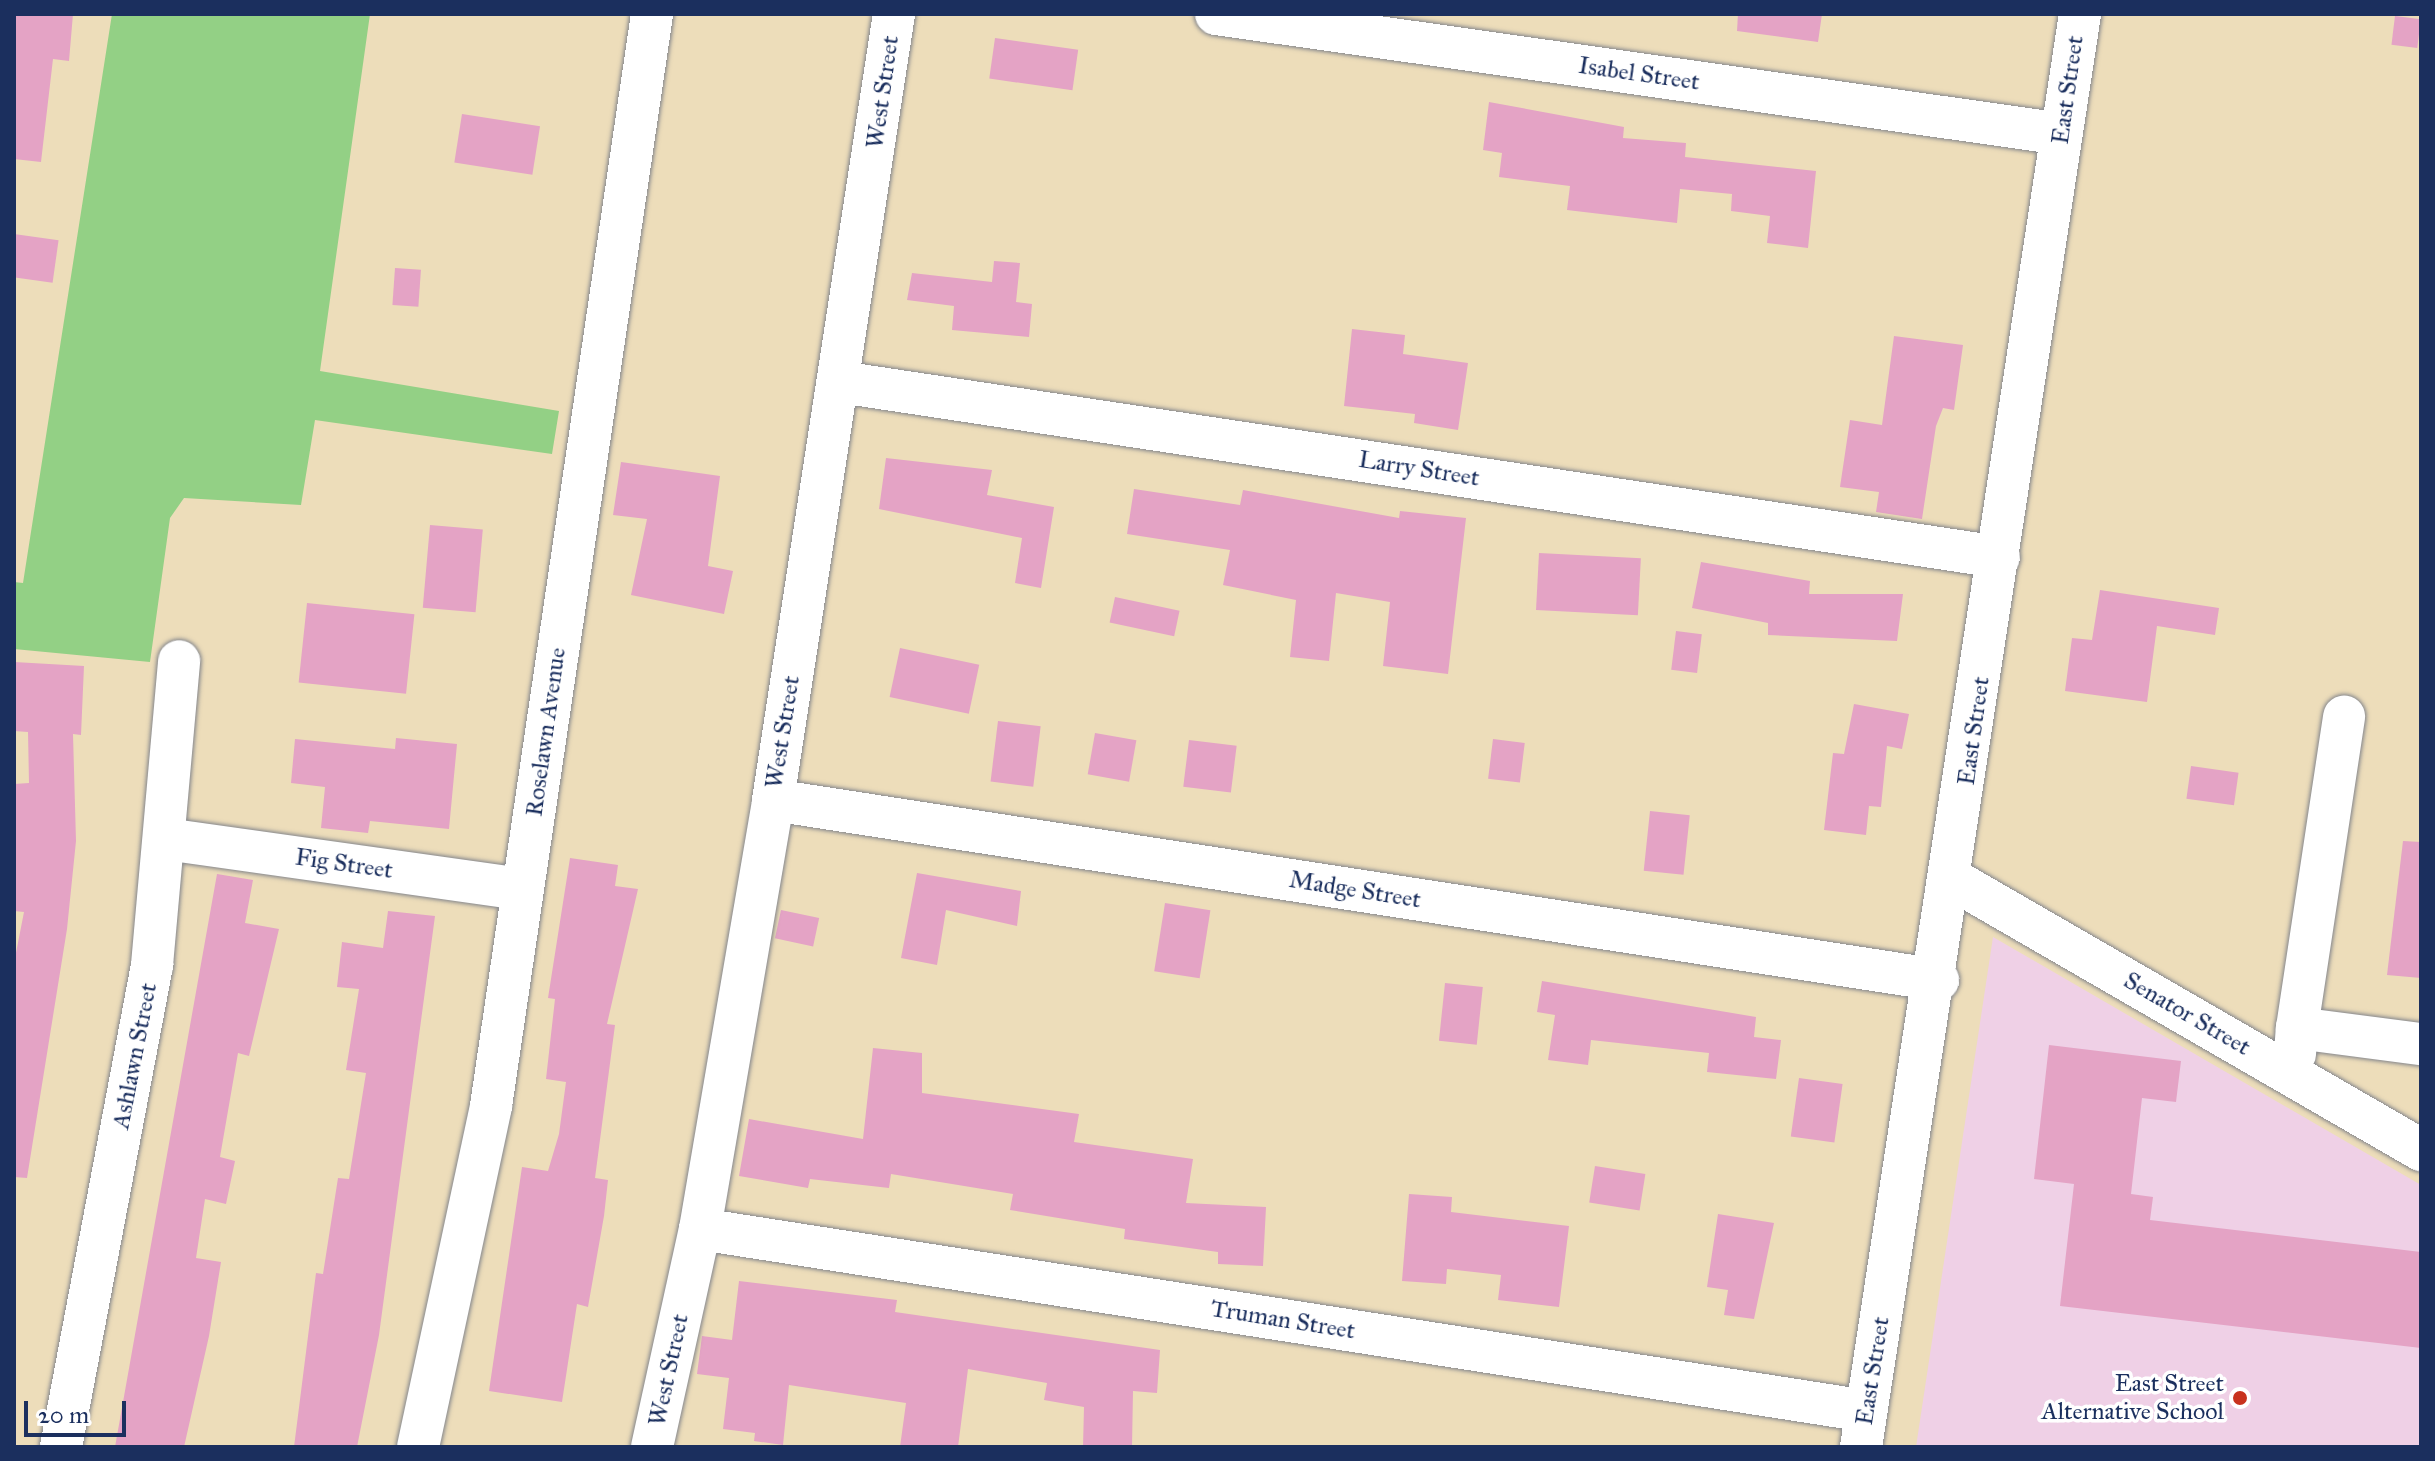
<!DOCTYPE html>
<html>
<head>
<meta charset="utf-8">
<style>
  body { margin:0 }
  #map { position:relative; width:2435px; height:1461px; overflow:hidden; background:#edddba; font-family:"IM FELL Great Primer",serif }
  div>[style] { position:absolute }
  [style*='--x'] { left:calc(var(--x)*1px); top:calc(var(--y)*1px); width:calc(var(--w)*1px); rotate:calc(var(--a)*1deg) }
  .built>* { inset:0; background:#efd0e6 }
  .green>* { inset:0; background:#93d085 }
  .building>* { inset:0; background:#e4a3c5; transform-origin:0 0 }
  .roads { filter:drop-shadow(0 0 2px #84868c) drop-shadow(0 0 2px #84868c) }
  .minor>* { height:42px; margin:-21px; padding:0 21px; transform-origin:21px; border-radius:21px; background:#fff }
  .dots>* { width:22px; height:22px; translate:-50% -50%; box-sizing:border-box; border:4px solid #fff; border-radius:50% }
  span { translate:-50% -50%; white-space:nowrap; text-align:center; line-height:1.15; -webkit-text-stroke:7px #fff; paint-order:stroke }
  .street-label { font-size:24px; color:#1b2f5e }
  .poi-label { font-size:24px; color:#1b2f5e }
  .right { translate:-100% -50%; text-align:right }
  .frame { position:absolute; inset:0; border:16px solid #1b2f5e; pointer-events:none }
  .scale { position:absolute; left:24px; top:1401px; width:102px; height:36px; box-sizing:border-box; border:4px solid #1b2f5e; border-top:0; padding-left:10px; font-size:24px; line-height:28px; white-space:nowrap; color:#1b2f5e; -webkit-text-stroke:6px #fff; paint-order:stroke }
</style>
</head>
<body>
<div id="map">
  <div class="built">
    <div style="clip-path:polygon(1993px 937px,2421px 1185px,2421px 1447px,1916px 1447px)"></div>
  </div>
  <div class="green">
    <div style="clip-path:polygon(112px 14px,370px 14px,320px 371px,559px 411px,552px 454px,315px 420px,301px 505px,184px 498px,170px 518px,150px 662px,14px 649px,14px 582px,23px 583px)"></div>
  </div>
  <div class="building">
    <div style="clip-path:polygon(14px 14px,73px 14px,69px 61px,53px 59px,41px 162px,14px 159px)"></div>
    <div style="clip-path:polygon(1738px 14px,1822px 14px,1818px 42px,1737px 31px)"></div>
    <div style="left:2395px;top:16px;width:26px;height:29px;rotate:7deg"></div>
    <div style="left:995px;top:38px;width:84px;height:41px;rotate:8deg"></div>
    <div style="clip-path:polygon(1489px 102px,1624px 127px,1623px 138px,1686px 143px,1685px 157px,1816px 171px,1808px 248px,1767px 243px,1770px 216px,1731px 211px,1732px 194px,1680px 189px,1677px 223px,1567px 210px,1570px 186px,1499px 177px,1502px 153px,1483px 150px)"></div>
    <div style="left:462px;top:114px;width:79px;height:49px;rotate:9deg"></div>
    <div style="left:14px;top:234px;width:45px;height:43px;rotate:8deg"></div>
    <div style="clip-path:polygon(994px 261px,1020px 263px,1016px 302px,1032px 304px,1029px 337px,952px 330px,954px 306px,907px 300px,912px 273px,992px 282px)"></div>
    <div style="left:395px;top:268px;width:26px;height:37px;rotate:4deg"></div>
    <div style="clip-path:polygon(1352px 329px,1405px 335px,1403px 354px,1468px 363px,1458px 430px,1414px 423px,1415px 414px,1344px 406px)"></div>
    <div style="clip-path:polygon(1894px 336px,1963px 345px,1954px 410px,1943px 408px,1936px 426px,1922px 519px,1876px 512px,1879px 492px,1840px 487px,1850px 420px,1882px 425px)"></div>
    <div style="clip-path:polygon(886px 458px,992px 470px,987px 495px,1054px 507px,1041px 588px,1015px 583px,1022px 538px,879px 509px)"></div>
    <div style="clip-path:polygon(621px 462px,720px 476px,708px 566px,733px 571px,724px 614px,631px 595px,647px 519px,613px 515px)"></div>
    <div style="clip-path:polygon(1134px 489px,1240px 505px,1243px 490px,1399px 518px,1400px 511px,1466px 518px,1448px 674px,1383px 666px,1390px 602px,1336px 593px,1329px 661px,1290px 657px,1296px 600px,1223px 585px,1230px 550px,1127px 534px)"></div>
    <div style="left:430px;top:525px;width:53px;height:83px;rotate:5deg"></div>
    <div style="left:1539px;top:553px;width:102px;height:57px;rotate:3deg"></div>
    <div style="clip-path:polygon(1701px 562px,1810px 581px,1809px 594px,1903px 594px,1897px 641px,1768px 635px,1768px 623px,1692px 608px)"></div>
    <div style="clip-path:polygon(2100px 590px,2219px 608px,2215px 635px,2157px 626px,2147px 702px,2065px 691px,2072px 638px,2092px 640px)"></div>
    <div style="left:1115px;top:597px;width:66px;height:26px;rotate:12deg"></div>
    <div style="left:307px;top:603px;width:108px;height:80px;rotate:6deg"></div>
    <div style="left:1676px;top:631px;width:26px;height:39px;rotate:7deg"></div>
    <div style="left:900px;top:648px;width:81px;height:50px;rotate:12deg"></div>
    <div style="clip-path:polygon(14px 662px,84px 666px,81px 735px,73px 734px,76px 841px,67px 929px,27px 1178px,14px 1177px,14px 963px,24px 912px,14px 911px,14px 784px,29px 783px,28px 732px,14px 731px)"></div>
    <div style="clip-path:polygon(1854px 704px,1909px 714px,1902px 749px,1887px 746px,1881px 807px,1869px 806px,1866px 835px,1824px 830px,1833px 753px,1844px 754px)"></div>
    <div style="left:998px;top:721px;width:43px;height:61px;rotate:7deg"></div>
    <div style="left:1095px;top:733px;width:42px;height:42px;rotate:10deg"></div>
    <div style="clip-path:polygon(396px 738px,457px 744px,449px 829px,370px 821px,368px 833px,321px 828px,325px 787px,291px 783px,295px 739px,395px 749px)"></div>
    <div style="left:1493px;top:739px;width:32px;height:40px;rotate:7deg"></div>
    <div style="left:1189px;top:740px;width:48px;height:47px;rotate:7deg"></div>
    <div style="left:2191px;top:766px;width:48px;height:33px;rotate:8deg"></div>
    <div style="left:1650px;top:811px;width:40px;height:60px;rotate:6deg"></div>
    <div style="clip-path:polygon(2403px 841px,2421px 842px,2421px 978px,2387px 975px)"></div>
    <div style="clip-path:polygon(570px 858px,618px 865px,615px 886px,638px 889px,607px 1024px,615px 1025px,595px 1178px,608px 1180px,604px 1216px,588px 1307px,577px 1304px,562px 1402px,489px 1391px,522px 1167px,548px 1171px,559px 1134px,566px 1082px,546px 1079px,555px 999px,548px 998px)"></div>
    <div style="clip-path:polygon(917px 873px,1021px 891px,1017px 926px,946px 910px,937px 965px,901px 958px)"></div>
    <div style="clip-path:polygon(217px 874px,253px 880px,245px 923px,279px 929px,249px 1056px,238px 1053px,220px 1157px,235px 1161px,226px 1204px,205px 1199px,196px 1258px,221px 1262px,209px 1336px,184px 1447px,115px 1447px)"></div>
    <div style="left:1165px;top:903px;width:46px;height:69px;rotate:9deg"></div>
    <div style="left:781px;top:910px;width:39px;height:29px;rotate:12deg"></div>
    <div style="clip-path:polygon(388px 911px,435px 916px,379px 1335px,357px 1447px,294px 1447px,316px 1273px,323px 1274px,338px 1178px,349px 1179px,366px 1073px,346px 1070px,359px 989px,337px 987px,342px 942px,383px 948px)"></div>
    <div style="clip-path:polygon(1542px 981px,1756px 1017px,1754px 1037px,1781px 1040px,1776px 1079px,1707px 1072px,1709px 1053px,1591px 1040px,1588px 1065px,1548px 1060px,1555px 1015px,1537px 1012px)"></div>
    <div style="left:1445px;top:983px;width:38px;height:58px;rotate:6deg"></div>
    <div style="clip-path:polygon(2049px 1045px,2181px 1061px,2176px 1102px,2142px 1098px,2131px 1194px,2153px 1197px,2150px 1220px,2421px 1252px,2421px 1348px,2060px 1306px,2074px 1184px,2034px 1179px)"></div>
    <div style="clip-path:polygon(873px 1048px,922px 1053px,922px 1093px,1079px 1114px,1074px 1142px,1193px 1159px,1186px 1203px,1266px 1207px,1263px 1266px,1218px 1264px,1218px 1252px,1124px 1239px,1125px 1229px,1010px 1210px,1013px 1194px,891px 1174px,889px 1188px,810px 1179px,808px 1188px,739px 1176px,749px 1119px,863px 1139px)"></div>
    <div style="left:1799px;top:1078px;width:44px;height:59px;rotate:8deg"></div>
    <div style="left:1595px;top:1166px;width:51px;height:37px;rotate:9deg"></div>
    <div style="clip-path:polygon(1409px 1194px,1452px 1197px,1451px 1212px,1569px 1226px,1559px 1307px,1498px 1300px,1501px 1275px,1447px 1269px,1446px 1284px,1402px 1281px)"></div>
    <div style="clip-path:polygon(1718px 1214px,1774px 1223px,1754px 1319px,1724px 1315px,1728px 1290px,1707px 1287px)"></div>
    <div style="clip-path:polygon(739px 1281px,897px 1300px,895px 1312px,1160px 1350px,1157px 1393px,1133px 1391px,1132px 1447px,1083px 1447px,1084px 1407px,1044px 1400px,1047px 1383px,968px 1369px,958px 1447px,900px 1447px,906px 1403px,789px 1385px,783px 1445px,754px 1441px,755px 1433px,723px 1429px,729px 1378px,697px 1374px,702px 1336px,732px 1340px)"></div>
  </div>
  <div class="roads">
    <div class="minor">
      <div style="--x:1216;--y:14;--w:854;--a:8.07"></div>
      <div style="--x:840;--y:382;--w:1172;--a:8.59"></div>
      <div style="--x:773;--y:800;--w:1179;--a:8.78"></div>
      <div style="--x:165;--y:839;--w:361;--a:8"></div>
      <div style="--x:1952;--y:879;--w:542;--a:30.02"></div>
      <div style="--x:2297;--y:1028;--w:315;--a:-81.4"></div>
      <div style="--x:2295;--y:1054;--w:26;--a:-86"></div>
      <div style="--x:2297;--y:1028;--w:125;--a:7.4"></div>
      <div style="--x:700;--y:1229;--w:1180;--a:8.87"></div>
      <div style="--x:61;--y:1447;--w:491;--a:-79.3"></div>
      <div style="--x:152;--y:965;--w:305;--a:-84.9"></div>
      <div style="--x:418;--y:1447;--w:349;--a:-77.9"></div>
      <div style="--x:491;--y:1106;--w:1104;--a:-81.61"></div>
      <div style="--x:652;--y:1447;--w:223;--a:-77.6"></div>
      <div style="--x:700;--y:1229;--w:435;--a:-80.3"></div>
      <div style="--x:773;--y:800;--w:795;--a:-81.25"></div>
      <div style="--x:1861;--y:1447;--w:1450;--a:-81.31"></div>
    </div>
  </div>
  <div class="dots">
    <div style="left:2240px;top:1398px;background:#c8321e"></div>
  </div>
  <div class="street-label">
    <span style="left:1639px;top:74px;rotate:8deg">Isabel Street</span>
    <span style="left:2068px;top:90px;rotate:-82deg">East Street</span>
    <span style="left:883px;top:92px;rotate:-82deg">West Street</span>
    <span style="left:1419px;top:469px;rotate:9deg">Larry Street</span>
    <span style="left:1974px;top:731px;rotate:-82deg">East Street</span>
    <span style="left:546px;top:732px;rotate:-82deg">Roselawn Avenue</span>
    <span style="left:783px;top:732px;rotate:-81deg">West Street</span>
    <span style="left:344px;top:864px;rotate:8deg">Fig Street</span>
    <span style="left:1355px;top:890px;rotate:9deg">Madge Street</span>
    <span style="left:2187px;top:1014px;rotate:30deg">Senator Street</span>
    <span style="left:135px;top:1056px;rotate:-79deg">Ashlawn Street</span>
    <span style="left:1283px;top:1320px;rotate:9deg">Truman Street</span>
    <span style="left:669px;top:1370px;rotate:-78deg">West Street</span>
    <span style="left:1873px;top:1371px;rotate:-81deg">East Street</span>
  </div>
  <div class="poi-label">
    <span class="right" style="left:2224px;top:1398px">East Street<br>Alternative School</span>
  </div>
  <div class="frame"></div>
  <div class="scale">20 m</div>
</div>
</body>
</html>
